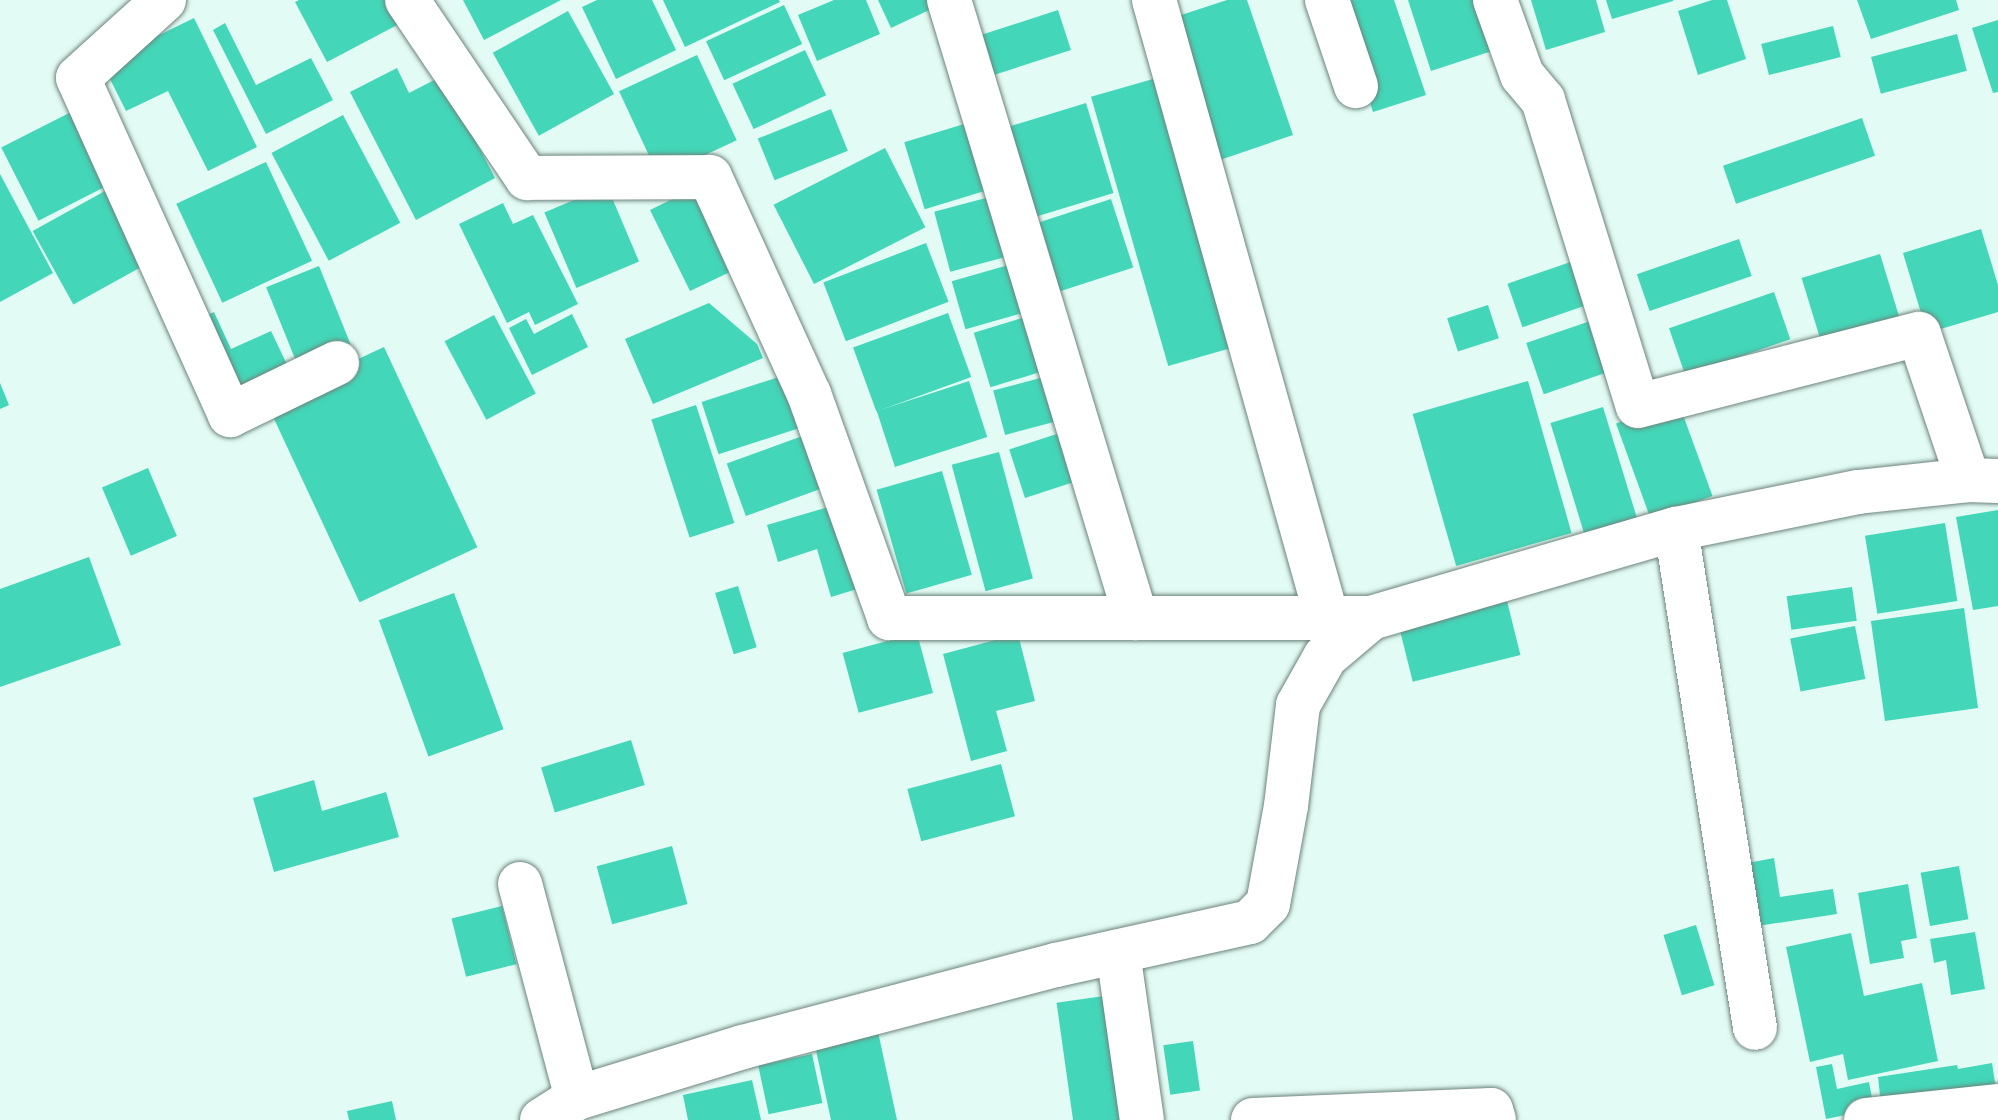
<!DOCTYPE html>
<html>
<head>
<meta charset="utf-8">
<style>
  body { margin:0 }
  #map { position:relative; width:1998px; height:1120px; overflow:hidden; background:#e2fbf4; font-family:Ubuntu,sans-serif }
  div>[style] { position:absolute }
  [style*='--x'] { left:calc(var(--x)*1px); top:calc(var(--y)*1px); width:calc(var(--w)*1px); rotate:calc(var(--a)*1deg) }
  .building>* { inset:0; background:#43d6b8; transform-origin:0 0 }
  .roads { filter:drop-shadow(0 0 2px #6e847d) drop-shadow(0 0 2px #6e847d) }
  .street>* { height:44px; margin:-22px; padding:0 22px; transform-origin:22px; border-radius:22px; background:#fff }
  span { translate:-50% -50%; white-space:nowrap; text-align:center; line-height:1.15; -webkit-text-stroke:8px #fff; paint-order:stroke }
</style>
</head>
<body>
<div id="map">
  <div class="building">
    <div style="clip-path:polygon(299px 0,389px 0,401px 23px,327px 62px,295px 2px)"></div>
    <div style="clip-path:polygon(463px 0,561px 0,484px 40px)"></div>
    <div style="clip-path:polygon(597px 0,652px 0,676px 50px,616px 79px,582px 7px)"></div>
    <div style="clip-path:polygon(663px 0,779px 0,780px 2px,685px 47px)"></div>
    <div style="clip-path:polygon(834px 0,866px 0,880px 34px,817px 61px,798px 15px)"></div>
    <div style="clip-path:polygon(878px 0,938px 0,940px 5px,891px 28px)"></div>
    <div style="clip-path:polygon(1227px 0,1247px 0,1293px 135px,1217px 161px,1169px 19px)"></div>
    <div style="clip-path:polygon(1336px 0,1394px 0,1426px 95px,1373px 112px)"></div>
    <div style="clip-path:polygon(1408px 0,1479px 0,1495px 50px,1431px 71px)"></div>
    <div style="clip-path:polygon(1531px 0,1596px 0,1605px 32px,1546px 50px)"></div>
    <div style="clip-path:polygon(1606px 0,1673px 0,1673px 1px,1612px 19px)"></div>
    <div style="clip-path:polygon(1712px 0,1727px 0,1746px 59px,1698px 75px,1678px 11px)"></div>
    <div style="clip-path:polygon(1857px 0,1956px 0,1959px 10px,1871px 39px)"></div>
    <div style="left:784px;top:5px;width:43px;height:86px;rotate:65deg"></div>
    <div style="left:1058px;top:10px;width:42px;height:91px;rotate:72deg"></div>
    <div style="left:568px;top:11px;width:95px;height:86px;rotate:61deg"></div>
    <div style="clip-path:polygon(194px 18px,257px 147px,208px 171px,168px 91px,126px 111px,102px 63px)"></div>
    <div style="clip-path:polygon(1998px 20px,1998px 92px,1993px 93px,1972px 28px)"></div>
    <div style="clip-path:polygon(225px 23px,256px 85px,311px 58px,333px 100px,266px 134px,213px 30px)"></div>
    <div style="left:1833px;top:26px;width:32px;height:74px;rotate:76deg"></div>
    <div style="left:1957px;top:34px;width:38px;height:89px;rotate:75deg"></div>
    <div style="left:805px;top:50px;width:50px;height:80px;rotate:65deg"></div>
    <div style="left:697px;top:55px;width:94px;height:86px;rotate:65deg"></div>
    <div style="clip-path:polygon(397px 68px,409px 93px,442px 76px,495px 178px,416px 220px,350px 92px)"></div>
    <div style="left:1167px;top:75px;width:280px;height:79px;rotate:74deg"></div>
    <div style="left:1086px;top:103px;width:94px;height:95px;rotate:73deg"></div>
    <div style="left:77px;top:109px;width:82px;height:85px;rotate:63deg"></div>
    <div style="left:831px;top:109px;width:45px;height:79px;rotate:68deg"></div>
    <div style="left:343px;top:115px;width:122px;height:81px;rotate:62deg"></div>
    <div style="left:1862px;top:118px;width:40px;height:147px;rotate:71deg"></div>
    <div style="left:974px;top:121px;width:70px;height:73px;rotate:73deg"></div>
    <div style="left:885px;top:148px;width:89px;height:125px;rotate:63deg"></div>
    <div style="left:266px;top:162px;width:109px;height:99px;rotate:65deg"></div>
    <div style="clip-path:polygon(0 174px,53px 273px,0 302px)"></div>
    <div style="clip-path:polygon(705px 183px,725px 242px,717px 245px,730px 272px,690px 291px,650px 210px)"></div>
    <div style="left:114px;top:186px;width:84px;height:93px;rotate:61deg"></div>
    <div style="left:607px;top:186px;width:82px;height:68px;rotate:67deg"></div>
    <div style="left:997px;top:195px;width:62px;height:65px;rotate:75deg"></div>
    <div style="left:1111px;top:199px;width:72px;height:85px;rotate:72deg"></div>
    <div style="clip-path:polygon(503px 203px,513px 224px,533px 215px,578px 304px,535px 325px,529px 312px,507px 323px,459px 224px)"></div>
    <div style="clip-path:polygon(1981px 229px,1998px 285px,1998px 312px,1927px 333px,1903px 253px)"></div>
    <div style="left:1739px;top:239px;width:39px;height:108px;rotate:71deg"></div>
    <div style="left:926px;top:243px;width:63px;height:110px;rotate:69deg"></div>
    <div style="left:1880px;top:254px;width:78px;height:82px;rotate:73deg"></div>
    <div style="left:1585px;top:257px;width:46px;height:82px;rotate:71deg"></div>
    <div style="left:1019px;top:262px;width:50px;height:70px;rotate:74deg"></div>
    <div style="left:319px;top:266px;width:84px;height:57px;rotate:68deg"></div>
    <div style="left:1774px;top:292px;width:50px;height:111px;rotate:71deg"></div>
    <div style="clip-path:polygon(709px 303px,757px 344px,763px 358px,653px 404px,625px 339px)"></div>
    <div style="left:1488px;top:305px;width:35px;height:43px;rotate:72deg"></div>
    <div style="clip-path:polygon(214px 312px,231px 349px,271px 331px,293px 377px,234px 404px,195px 321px)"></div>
    <div style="left:948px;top:313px;width:68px;height:101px;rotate:70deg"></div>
    <div style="clip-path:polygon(572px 314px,588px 347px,532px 375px,509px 328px,526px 319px,534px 334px)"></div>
    <div style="left:1035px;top:314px;width:57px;height:64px;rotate:73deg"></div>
    <div style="left:494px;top:315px;width:89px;height:56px;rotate:62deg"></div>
    <div style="left:1599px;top:318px;width:54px;height:77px;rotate:71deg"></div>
    <div style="left:384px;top:347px;width:221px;height:130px;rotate:65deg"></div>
    <div style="left:791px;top:373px;width:55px;height:94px;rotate:72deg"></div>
    <div style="left:1055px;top:374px;width:46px;height:64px;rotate:75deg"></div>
    <div style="left:969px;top:381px;width:59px;height:97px;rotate:72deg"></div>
    <div style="left:1528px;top:381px;width:158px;height:120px;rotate:74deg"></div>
    <div style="clip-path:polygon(0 383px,9px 405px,0 409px)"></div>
    <div style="left:1678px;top:401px;width:101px;height:66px;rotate:70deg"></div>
    <div style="left:696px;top:405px;width:124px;height:47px;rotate:72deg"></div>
    <div style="left:1603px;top:407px;width:119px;height:55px;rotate:73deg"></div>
    <div style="left:1072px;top:429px;width:51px;height:66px;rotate:72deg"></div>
    <div style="left:816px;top:431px;width:56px;height:95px;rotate:70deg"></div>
    <div style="left:999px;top:452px;width:131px;height:49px;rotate:75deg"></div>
    <div style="left:148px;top:468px;width:74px;height:50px;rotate:67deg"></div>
    <div style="left:942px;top:471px;width:108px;height:68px;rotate:74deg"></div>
    <div style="clip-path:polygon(842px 503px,867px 586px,831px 597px,817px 549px,778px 562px,767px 525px)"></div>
    <div style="clip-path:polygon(1998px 510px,1998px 606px,1973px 610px,1956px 517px)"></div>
    <div style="left:1945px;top:523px;width:79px;height:81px;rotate:81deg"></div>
    <div style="clip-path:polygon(89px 557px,121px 645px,0 687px,0 589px)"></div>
    <div style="left:738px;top:586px;width:64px;height:24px;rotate:73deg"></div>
    <div style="left:1852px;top:587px;width:34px;height:66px;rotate:82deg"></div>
    <div style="left:1504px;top:589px;width:68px;height:111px;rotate:76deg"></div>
    <div style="left:454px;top:593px;width:145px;height:80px;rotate:70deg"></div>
    <div style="left:1964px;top:608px;width:101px;height:94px;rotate:82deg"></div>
    <div style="left:1855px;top:626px;width:54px;height:66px;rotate:79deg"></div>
    <div style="left:917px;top:633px;width:62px;height:77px;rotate:75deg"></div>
    <div style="clip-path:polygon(1018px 634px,1035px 701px,996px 711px,1007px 751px,971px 761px,943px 654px)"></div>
    <div style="left:631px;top:740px;width:47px;height:94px;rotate:73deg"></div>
    <div style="left:1001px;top:764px;width:54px;height:97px;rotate:75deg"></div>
    <div style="clip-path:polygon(314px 780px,322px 811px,386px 792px,399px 837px,274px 872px,253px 798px)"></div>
    <div style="left:672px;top:846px;width:60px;height:78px;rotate:75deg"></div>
    <div style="clip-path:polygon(1774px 858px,1780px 897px,1833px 889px,1837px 914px,1751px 927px,1742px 864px)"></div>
    <div style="left:1959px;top:866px;width:54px;height:39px;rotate:80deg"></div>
    <div style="clip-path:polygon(1908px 884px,1917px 938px,1901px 941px,1904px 958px,1870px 964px,1858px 893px)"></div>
    <div style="left:502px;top:906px;width:60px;height:52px;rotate:76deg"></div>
    <div style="left:1696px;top:925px;width:63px;height:34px;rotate:73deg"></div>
    <div style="clip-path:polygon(1975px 932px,1985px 989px,1951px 995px,1946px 960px,1934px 963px,1930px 939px)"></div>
    <div style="clip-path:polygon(1851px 933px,1864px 996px,1922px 983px,1938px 1061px,1848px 1080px,1843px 1054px,1810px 1062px,1786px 947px)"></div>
    <div style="left:1111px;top:995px;width:126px;height:55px;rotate:82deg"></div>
    <div style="clip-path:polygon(877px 1027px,897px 1120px,831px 1120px,814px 1041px)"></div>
    <div style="left:1193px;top:1041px;width:50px;height:30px;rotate:82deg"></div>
    <div style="left:812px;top:1054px;width:50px;height:55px;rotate:78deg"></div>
    <div style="clip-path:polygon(1992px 1063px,1997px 1096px,1882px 1113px,1878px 1077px,1957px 1065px,1958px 1069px)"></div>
    <div style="clip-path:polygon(1832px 1064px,1837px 1089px,1869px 1082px,1874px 1109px,1826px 1119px,1816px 1067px)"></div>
    <div style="clip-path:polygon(752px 1080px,761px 1120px,688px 1120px,683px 1095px)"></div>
    <div style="clip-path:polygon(392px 1101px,396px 1120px,349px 1120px,347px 1111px)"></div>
  </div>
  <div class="roads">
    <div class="street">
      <div style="--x:164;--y:0;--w:116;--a:137.8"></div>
      <div style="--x:78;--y:78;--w:370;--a:65.7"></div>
      <div style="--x:230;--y:415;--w:119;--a:-25.9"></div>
      <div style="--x:407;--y:0;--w:215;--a:56"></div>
      <div style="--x:527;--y:178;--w:183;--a:-0.3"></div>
      <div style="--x:710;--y:177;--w:239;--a:65.5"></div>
      <div style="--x:809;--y:394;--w:238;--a:70.3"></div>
      <div style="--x:889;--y:618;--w:482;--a:0"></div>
      <div style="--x:949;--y:0;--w:646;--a:73.16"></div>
      <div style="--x:1154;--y:0;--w:642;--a:74.36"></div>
      <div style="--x:1327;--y:0;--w:91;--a:71.4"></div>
      <div style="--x:1495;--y:0;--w:80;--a:70.2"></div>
      <div style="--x:1522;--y:75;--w:33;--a:50"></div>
      <div style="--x:1543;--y:100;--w:320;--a:72.8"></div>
      <div style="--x:1638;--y:406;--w:290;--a:-14.4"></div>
      <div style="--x:1919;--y:334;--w:154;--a:71.4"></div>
      <div style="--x:1676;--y:529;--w:505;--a:81"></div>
      <div style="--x:520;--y:884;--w:221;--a:75.1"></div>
      <div style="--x:1118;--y:952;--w:170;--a:81.9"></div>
      <div style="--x:542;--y:1120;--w:41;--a:-32.2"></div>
      <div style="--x:577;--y:1098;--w:174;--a:-17.1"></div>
      <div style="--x:743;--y:1047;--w:324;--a:-14.7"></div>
      <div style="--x:1056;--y:965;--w:199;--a:-12.5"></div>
      <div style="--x:1250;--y:922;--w:25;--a:-45"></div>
      <div style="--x:1268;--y:904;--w:100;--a:-79.6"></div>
      <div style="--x:1286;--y:806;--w:102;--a:-83.2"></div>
      <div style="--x:1298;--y:705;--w:55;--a:-60.6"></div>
      <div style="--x:1325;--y:657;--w:60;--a:-40.3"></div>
      <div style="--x:1371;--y:618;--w:318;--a:-16.3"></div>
      <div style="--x:1676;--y:529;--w:186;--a:-11.5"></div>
      <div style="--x:1858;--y:492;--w:111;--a:-6.2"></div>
      <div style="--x:1968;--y:480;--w:30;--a:2"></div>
      <div style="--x:1253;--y:1120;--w:238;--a:-2.4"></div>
      <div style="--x:1491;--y:1110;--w:10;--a:73"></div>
      <div style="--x:1866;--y:1120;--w:133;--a:-6.1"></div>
    </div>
  </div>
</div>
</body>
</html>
